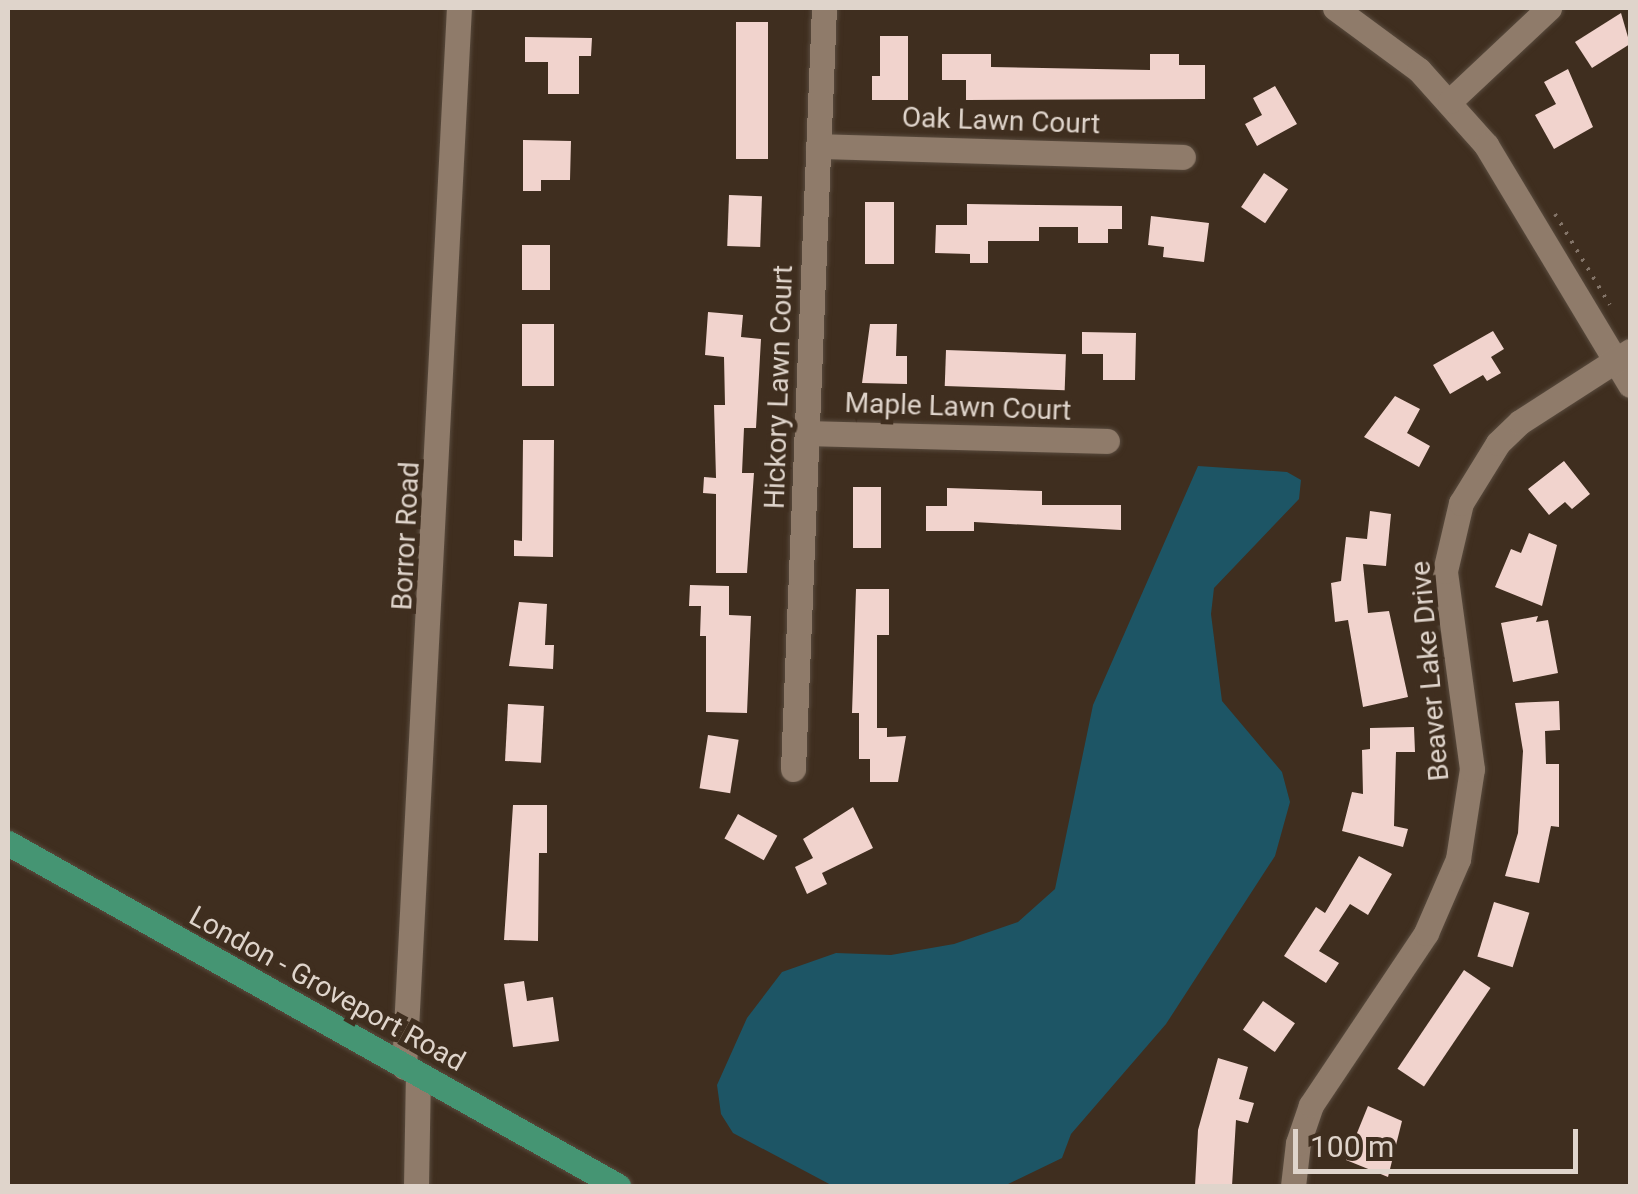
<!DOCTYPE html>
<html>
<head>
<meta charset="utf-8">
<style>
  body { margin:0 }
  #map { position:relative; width:1638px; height:1194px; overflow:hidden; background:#3f2e1f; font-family:Roboto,sans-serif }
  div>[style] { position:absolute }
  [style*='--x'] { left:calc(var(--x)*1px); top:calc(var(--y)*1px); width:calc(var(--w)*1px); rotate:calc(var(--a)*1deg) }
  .water>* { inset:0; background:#1d5565 }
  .building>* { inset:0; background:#f1d3cd; transform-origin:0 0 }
  .path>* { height:4px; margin-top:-2px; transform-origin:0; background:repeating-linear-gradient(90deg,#837468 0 2.5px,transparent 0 10.5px) }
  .roads { filter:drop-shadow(0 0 2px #594b3e) drop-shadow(0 0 2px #594b3e) }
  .minor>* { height:25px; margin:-12.5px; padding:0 12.5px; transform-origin:12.5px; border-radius:12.5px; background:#8f7b6a }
  .major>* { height:25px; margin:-12.5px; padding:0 12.5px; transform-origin:12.5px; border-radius:12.5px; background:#459573 }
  span { translate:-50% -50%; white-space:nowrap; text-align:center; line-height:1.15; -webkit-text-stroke:10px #3f2e1f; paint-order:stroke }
  .street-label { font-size:28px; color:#dfd4cb }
  .frame { position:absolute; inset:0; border:10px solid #dfd4cb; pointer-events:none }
  .scale { position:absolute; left:1293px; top:1129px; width:285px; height:45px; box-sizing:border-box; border:5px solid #dfd4cb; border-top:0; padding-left:12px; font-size:30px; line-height:35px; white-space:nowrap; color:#dfd4cb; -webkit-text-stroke:8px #3f2e1f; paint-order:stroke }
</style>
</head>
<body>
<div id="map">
  <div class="water">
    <div style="clip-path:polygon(1198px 466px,1287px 472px,1301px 480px,1299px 499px,1214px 588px,1211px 614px,1222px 701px,1282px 772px,1290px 802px,1275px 856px,1166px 1024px,1071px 1134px,1062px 1158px,1004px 1186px,833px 1186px,733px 1133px,721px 1114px,717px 1085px,747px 1018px,782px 972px,836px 953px,891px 955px,954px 944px,1018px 922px,1055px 889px,1093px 705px)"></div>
  </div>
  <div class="building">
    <div style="clip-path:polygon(1621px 13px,1630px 44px,1592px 68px,1575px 42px)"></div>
    <div style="left:736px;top:22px;width:32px;height:137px"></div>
    <div style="clip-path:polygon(880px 36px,908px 36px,908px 100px,872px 100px,872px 76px,880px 76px)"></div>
    <div style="clip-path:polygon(525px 37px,592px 38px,591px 56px,579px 56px,579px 94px,548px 94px,548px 62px,525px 62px)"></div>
    <div style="clip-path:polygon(942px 54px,991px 54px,991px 67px,1150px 70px,1150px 54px,1179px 54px,1179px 65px,1205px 65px,1205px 99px,966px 100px,966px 80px,942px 80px)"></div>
    <div style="clip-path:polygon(1568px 69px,1593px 127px,1554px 149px,1535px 115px,1556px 104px,1544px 82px)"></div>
    <div style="clip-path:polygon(1275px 86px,1297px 124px,1257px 146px,1245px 124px,1262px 115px,1253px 98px)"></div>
    <div style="clip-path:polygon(523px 140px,571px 141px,570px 180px,541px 180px,541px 191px,523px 191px)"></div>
    <div style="left:1264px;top:173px;width:29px;height:41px;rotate:34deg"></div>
    <div style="left:729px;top:195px;width:33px;height:51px;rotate:2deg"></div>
    <div style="left:865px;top:202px;width:29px;height:62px"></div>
    <div style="clip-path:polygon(967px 204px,1122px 206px,1122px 229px,1108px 229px,1108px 243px,1078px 243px,1078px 227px,1039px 227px,1039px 241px,988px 241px,988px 263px,970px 263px,970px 254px,935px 253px,936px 225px,967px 225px)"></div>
    <div style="clip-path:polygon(1151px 216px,1209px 223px,1204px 262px,1163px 257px,1164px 247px,1148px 245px)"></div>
    <div style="left:522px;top:245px;width:28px;height:45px"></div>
    <div style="clip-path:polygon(708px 312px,743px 315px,741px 337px,761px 339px,756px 428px,744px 428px,742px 473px,754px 473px,747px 573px,716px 573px,716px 494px,703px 493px,704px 477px,716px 478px,714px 405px,725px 405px,724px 357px,705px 355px)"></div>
    <div style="left:522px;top:324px;width:32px;height:62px"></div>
    <div style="clip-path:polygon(870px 324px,897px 324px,896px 356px,907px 356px,907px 384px,862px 383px)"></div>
    <div style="clip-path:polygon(1493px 331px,1504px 349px,1491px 357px,1501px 373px,1487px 381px,1483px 375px,1450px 394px,1433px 365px)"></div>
    <div style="clip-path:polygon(1082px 332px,1136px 333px,1135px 380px,1103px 380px,1103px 354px,1082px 354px)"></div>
    <div style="left:946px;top:350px;width:120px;height:36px;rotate:2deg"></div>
    <div style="clip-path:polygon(1395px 396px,1420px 409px,1407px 433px,1430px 446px,1419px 467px,1364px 437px)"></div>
    <div style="clip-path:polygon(523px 440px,554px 440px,553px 557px,514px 556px,514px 540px,522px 541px)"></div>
    <div style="clip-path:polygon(1564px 461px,1590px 494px,1572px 509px,1565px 502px,1549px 515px,1528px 489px)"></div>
    <div style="left:853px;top:487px;width:28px;height:61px"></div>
    <div style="clip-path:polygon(947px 488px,1042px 491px,1042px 505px,1121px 505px,1121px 530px,974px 522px,974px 531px,926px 531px,926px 506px,947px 506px)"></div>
    <div style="clip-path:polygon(1370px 511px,1391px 514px,1386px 566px,1363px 564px,1368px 613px,1389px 611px,1408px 697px,1363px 707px,1348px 620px,1335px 622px,1331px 583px,1341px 581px,1346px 537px,1367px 539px)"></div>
    <div style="clip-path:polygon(1529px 533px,1557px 545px,1542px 606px,1495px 587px,1511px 549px,1521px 553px)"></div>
    <div style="clip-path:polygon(690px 585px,729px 586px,729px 615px,751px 616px,747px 713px,706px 712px,706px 636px,700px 636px,701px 606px,689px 606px)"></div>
    <div style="clip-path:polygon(856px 589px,889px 589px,889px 635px,877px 635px,877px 728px,887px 728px,887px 737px,906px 736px,898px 782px,870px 782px,870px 759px,859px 759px,859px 713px,852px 713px)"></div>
    <div style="clip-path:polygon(519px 602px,547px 604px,545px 645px,554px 645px,553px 669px,509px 666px)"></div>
    <div style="clip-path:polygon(1538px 616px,1536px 622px,1548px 620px,1558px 673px,1513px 682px,1501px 623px)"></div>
    <div style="clip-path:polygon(1559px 701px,1560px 730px,1545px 731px,1546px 764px,1559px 764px,1559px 827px,1551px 826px,1539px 883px,1505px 876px,1518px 833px,1523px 751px,1515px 703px)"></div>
    <div style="left:508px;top:704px;width:36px;height:57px;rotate:3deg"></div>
    <div style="clip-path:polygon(1414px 727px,1415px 752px,1396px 752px,1394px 826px,1408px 829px,1403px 847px,1342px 831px,1352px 792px,1363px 794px,1362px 750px,1370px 749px,1370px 728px)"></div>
    <div style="left:708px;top:735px;width:31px;height:54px;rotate:9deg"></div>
    <div style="clip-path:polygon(513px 805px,547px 805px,547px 853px,539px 853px,538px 941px,504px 940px)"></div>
    <div style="clip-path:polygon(853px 807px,873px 848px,822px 873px,827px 884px,807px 894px,795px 867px,813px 858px,803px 839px)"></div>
    <div style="left:738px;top:814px;width:45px;height:28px;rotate:29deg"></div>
    <div style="clip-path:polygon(1359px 856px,1392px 874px,1368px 915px,1350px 904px,1319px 951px,1339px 963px,1326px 983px,1284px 956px,1316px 907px,1325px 913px)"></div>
    <div style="left:1494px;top:902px;width:37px;height:57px;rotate:17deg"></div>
    <div style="left:1464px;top:970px;width:32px;height:119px;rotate:34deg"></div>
    <div style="clip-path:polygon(524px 981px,527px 1001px,553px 997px,559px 1041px,513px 1047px,504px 984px)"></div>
    <div style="left:1263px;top:1001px;width:39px;height:35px;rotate:35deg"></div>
    <div style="clip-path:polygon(1218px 1058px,1248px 1067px,1239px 1099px,1254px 1103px,1248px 1123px,1236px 1120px,1232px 1186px,1195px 1186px,1198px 1130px)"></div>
    <div style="clip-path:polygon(1368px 1106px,1402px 1121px,1388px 1177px,1346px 1160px)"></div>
  </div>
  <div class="path">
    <div style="--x:1555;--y:214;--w:106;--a:58.9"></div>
  </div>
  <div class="roads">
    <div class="minor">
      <div style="--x:1335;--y:8;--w:104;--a:36.4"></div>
      <div style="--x:1419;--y:70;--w:101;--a:48.2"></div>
      <div style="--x:1486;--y:145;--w:280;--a:59"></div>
      <div style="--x:1450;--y:101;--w:136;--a:-43.2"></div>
      <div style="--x:818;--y:146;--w:365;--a:1.7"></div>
      <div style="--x:808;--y:433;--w:299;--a:1.5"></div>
      <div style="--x:793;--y:769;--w:762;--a:-87.67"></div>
      <div style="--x:404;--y:1067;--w:1060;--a:-87.03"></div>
      <div style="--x:416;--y:1186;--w:111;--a:-89"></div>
      <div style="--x:1293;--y:1186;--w:43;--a:-83.4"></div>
      <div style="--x:1298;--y:1143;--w:40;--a:-71.1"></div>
      <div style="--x:1311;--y:1105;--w:207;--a:-56.2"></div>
      <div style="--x:1426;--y:933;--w:81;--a:-66.6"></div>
      <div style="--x:1458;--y:859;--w:91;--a:-81.2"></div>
      <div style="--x:1472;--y:769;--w:200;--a:-97.8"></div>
      <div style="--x:1445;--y:571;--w:70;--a:-76.8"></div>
      <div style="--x:1461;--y:503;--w:70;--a:-58.3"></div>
      <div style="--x:1498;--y:443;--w:30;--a:-44"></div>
      <div style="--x:1520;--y:422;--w:131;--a:-32.8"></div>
    </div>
    <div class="major">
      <div style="--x:8;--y:843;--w:700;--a:29.35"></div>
    </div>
  </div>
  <div class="street-label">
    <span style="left:1001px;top:121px;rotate:2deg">Oak Lawn Court</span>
    <span style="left:779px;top:387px;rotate:-88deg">Hickory Lawn Court</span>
    <span style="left:958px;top:407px;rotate:2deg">Maple Lawn Court</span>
    <span style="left:406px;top:536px;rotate:-87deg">Borror Road</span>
    <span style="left:1430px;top:671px;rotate:-95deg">Beaver Lake Drive</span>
    <span style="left:327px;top:989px;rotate:29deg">London - Groveport Road</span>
  </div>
  <div class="frame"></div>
  <div class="scale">100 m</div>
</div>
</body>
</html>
